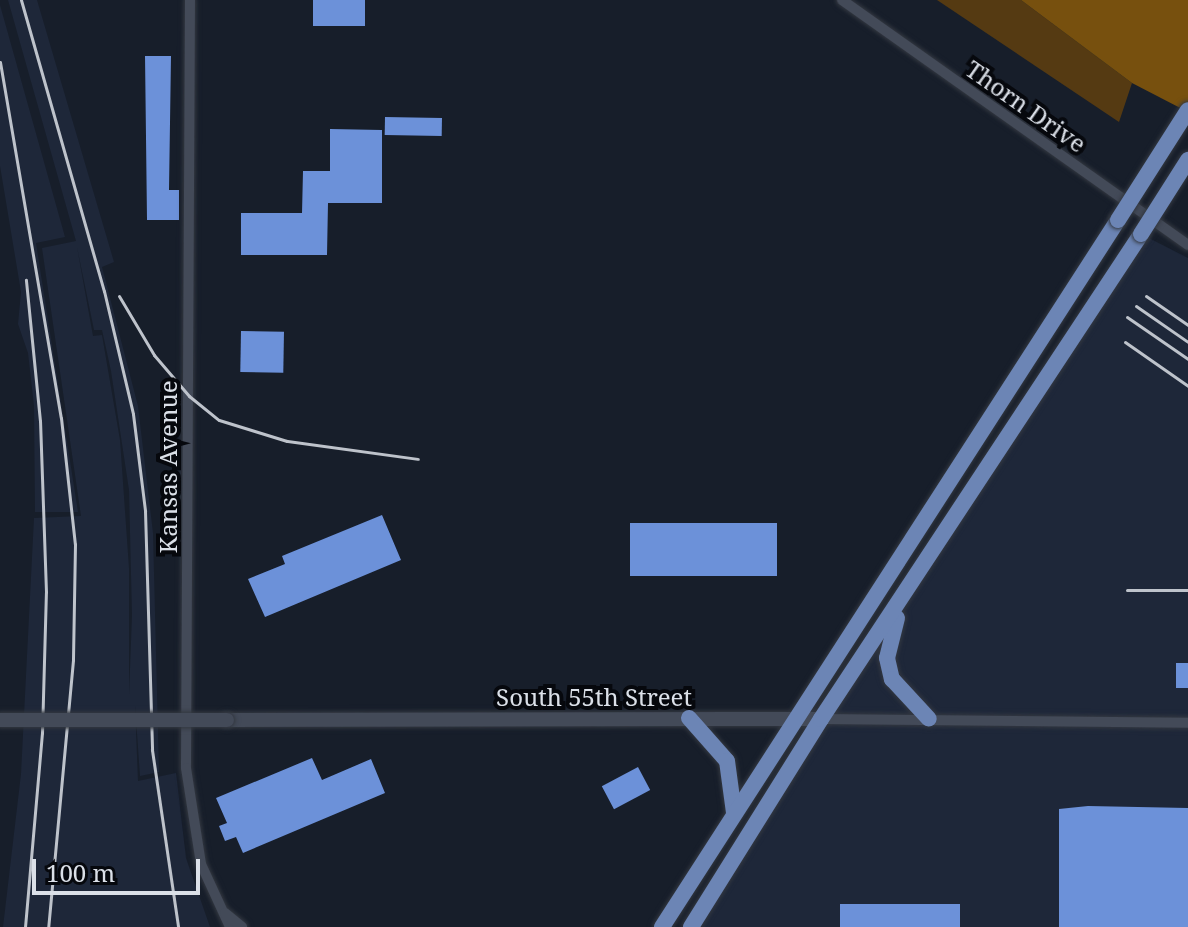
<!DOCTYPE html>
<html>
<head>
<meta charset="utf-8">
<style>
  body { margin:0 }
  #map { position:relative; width:1188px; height:927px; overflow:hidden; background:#171e2a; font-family:"Noto Serif",serif }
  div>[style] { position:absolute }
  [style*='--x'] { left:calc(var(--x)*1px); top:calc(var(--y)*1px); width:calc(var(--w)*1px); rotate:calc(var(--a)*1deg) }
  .built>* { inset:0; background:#1e2739 }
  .green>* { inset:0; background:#553a12 }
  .water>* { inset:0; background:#77500e }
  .building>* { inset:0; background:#6c91d9; transform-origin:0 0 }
  .roads { filter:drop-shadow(0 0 2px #333841) drop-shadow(0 0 2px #333841) }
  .minor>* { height:10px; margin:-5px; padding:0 5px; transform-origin:5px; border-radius:5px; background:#434a58 }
  .secondary>* { height:14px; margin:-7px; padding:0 7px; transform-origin:7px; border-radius:7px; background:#434a58 }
  .primary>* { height:16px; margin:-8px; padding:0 8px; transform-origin:8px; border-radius:8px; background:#6c85b5 }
  .rail>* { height:3px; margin:-1.5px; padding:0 1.5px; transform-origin:1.5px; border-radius:1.5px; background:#bec3cb }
  .bridges { filter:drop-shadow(0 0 2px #333841) drop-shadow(0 0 2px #333841) }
  .secondary-bridge>* { height:14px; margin:-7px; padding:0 7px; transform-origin:7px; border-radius:7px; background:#434a58 }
  .primary-bridge>* { height:16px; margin:-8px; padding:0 8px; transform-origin:8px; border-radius:8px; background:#6c85b5 }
  span { translate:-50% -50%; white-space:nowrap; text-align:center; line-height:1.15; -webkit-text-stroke:8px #06080d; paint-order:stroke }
  .street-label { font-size:24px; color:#dbe0e8 }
  .scale { position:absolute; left:32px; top:859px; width:168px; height:36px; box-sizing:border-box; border:4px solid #dbe0e8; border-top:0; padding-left:10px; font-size:24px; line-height:28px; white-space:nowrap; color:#dbe0e8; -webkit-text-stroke:6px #06080d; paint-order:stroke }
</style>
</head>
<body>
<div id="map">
  <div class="built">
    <div style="clip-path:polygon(evenodd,8px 0,37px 0,114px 262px,102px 267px,138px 406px,153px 533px,159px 772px,140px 776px,135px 705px,138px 781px,176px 773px,186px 858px,210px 927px,3px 927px,21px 774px,34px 518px,81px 516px,42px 248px,76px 241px,8px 0,77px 247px,94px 330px,102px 330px,111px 371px,129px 490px,132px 615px,129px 695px,129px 568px,120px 440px,102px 335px,93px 336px,77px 247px)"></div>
    <div style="clip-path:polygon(0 5px,65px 237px,36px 243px,78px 512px,35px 512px,34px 406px,28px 353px,18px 324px,21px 292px,0 166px)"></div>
    <div style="clip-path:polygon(1141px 234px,1188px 258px,1188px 927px,693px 927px)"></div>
  </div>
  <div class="green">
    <div style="clip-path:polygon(937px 0,1021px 0,1132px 83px,1119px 122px)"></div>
  </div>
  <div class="water">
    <div style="clip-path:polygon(1021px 0,1188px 0,1188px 112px,1132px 83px)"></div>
  </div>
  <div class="building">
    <div style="left:313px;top:0;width:52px;height:26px"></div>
    <div style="clip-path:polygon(145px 56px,171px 56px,169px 190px,179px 190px,179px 220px,147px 220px)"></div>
    <div style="left:385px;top:117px;width:57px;height:18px;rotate:1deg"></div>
    <div style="clip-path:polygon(330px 129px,382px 130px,382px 203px,328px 203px,327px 255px,241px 255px,241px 213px,302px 213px,303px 171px,330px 171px)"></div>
    <div style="left:241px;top:331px;width:43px;height:41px;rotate:1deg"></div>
    <div style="clip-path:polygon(382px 515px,401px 560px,265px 617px,248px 579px,285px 564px,282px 556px)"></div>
    <div style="left:630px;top:523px;width:147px;height:53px"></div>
    <div style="left:1176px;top:663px;width:12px;height:25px"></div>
    <div style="clip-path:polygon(312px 758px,322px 780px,371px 759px,385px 793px,243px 853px,236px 837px,225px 841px,219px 826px,227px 823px,216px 798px)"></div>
    <div style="left:638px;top:767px;width:26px;height:41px;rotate:62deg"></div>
    <div style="clip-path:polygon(1088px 806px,1188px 808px,1188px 927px,1059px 927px,1059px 809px)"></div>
    <div style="left:960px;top:904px;width:23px;height:120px;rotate:90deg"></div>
  </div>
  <div class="roads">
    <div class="minor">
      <div style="--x:190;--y:0;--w:768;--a:90.3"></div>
      <div style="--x:186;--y:768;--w:97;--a:81.1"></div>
      <div style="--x:201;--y:864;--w:69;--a:65.3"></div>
      <div style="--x:842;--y:0;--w:424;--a:35.3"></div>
      <div style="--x:821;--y:719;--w:367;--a:0.6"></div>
      <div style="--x:225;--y:913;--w:22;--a:39"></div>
    </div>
    <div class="secondary">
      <div style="--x:227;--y:720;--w:594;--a:-0.1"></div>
    </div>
    <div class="primary">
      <div style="--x:897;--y:618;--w:41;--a:104"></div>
      <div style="--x:887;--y:658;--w:22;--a:77"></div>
      <div style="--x:892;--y:679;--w:54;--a:47.2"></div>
      <div style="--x:689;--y:718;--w:57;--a:48.5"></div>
      <div style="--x:727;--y:761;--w:52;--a:82.3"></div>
      <div style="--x:662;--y:927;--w:841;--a:-57.18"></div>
      <div style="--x:691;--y:927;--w:245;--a:-58"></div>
      <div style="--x:821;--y:719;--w:581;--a:-56.58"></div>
    </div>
  </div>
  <div class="rail">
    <div style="--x:21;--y:0;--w:303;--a:74.1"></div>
    <div style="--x:104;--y:291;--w:126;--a:76.7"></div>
    <div style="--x:133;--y:414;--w:98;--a:82.9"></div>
    <div style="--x:145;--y:511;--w:239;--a:88.3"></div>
    <div style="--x:152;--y:750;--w:179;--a:81.6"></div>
    <div style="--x:0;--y:62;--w:361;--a:80.3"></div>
    <div style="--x:61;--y:418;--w:127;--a:83.7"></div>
    <div style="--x:75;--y:544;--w:116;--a:91"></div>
    <div style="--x:73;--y:660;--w:268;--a:95.3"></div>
    <div style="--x:119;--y:296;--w:69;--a:59.3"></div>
    <div style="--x:154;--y:355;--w:54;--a:49.5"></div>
    <div style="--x:189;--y:396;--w:38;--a:39"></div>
    <div style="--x:219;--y:420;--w:71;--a:17.2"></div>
    <div style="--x:287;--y:441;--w:132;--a:7.8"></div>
    <div style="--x:1146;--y:296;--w:51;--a:34.6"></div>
    <div style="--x:1136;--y:306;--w:63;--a:34.7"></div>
    <div style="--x:1127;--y:317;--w:74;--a:34.5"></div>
    <div style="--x:1125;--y:342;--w:77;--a:34.9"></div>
    <div style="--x:1127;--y:590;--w:61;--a:0"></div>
    <div style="--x:25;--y:927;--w:195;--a:-85"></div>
    <div style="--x:42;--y:733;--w:141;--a:-88.4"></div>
    <div style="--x:46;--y:592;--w:171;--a:-92"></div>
    <div style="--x:40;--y:421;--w:142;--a:-95.7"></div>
  </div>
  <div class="bridges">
    <div class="secondary-bridge">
      <div style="--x:0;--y:720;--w:227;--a:0"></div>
    </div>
    <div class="primary-bridge">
      <div style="--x:1118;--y:220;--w:130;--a:-57.5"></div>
      <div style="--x:1141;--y:234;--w:88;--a:-57.6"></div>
    </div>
  </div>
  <div class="street-label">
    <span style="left:1026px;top:106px;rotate:35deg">Thorn Drive</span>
    <span style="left:168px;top:467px;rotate:-90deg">Kansas Avenue</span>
    <span style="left:594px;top:697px">South 55th Street</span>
  </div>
  <div class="scale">100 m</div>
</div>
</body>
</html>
